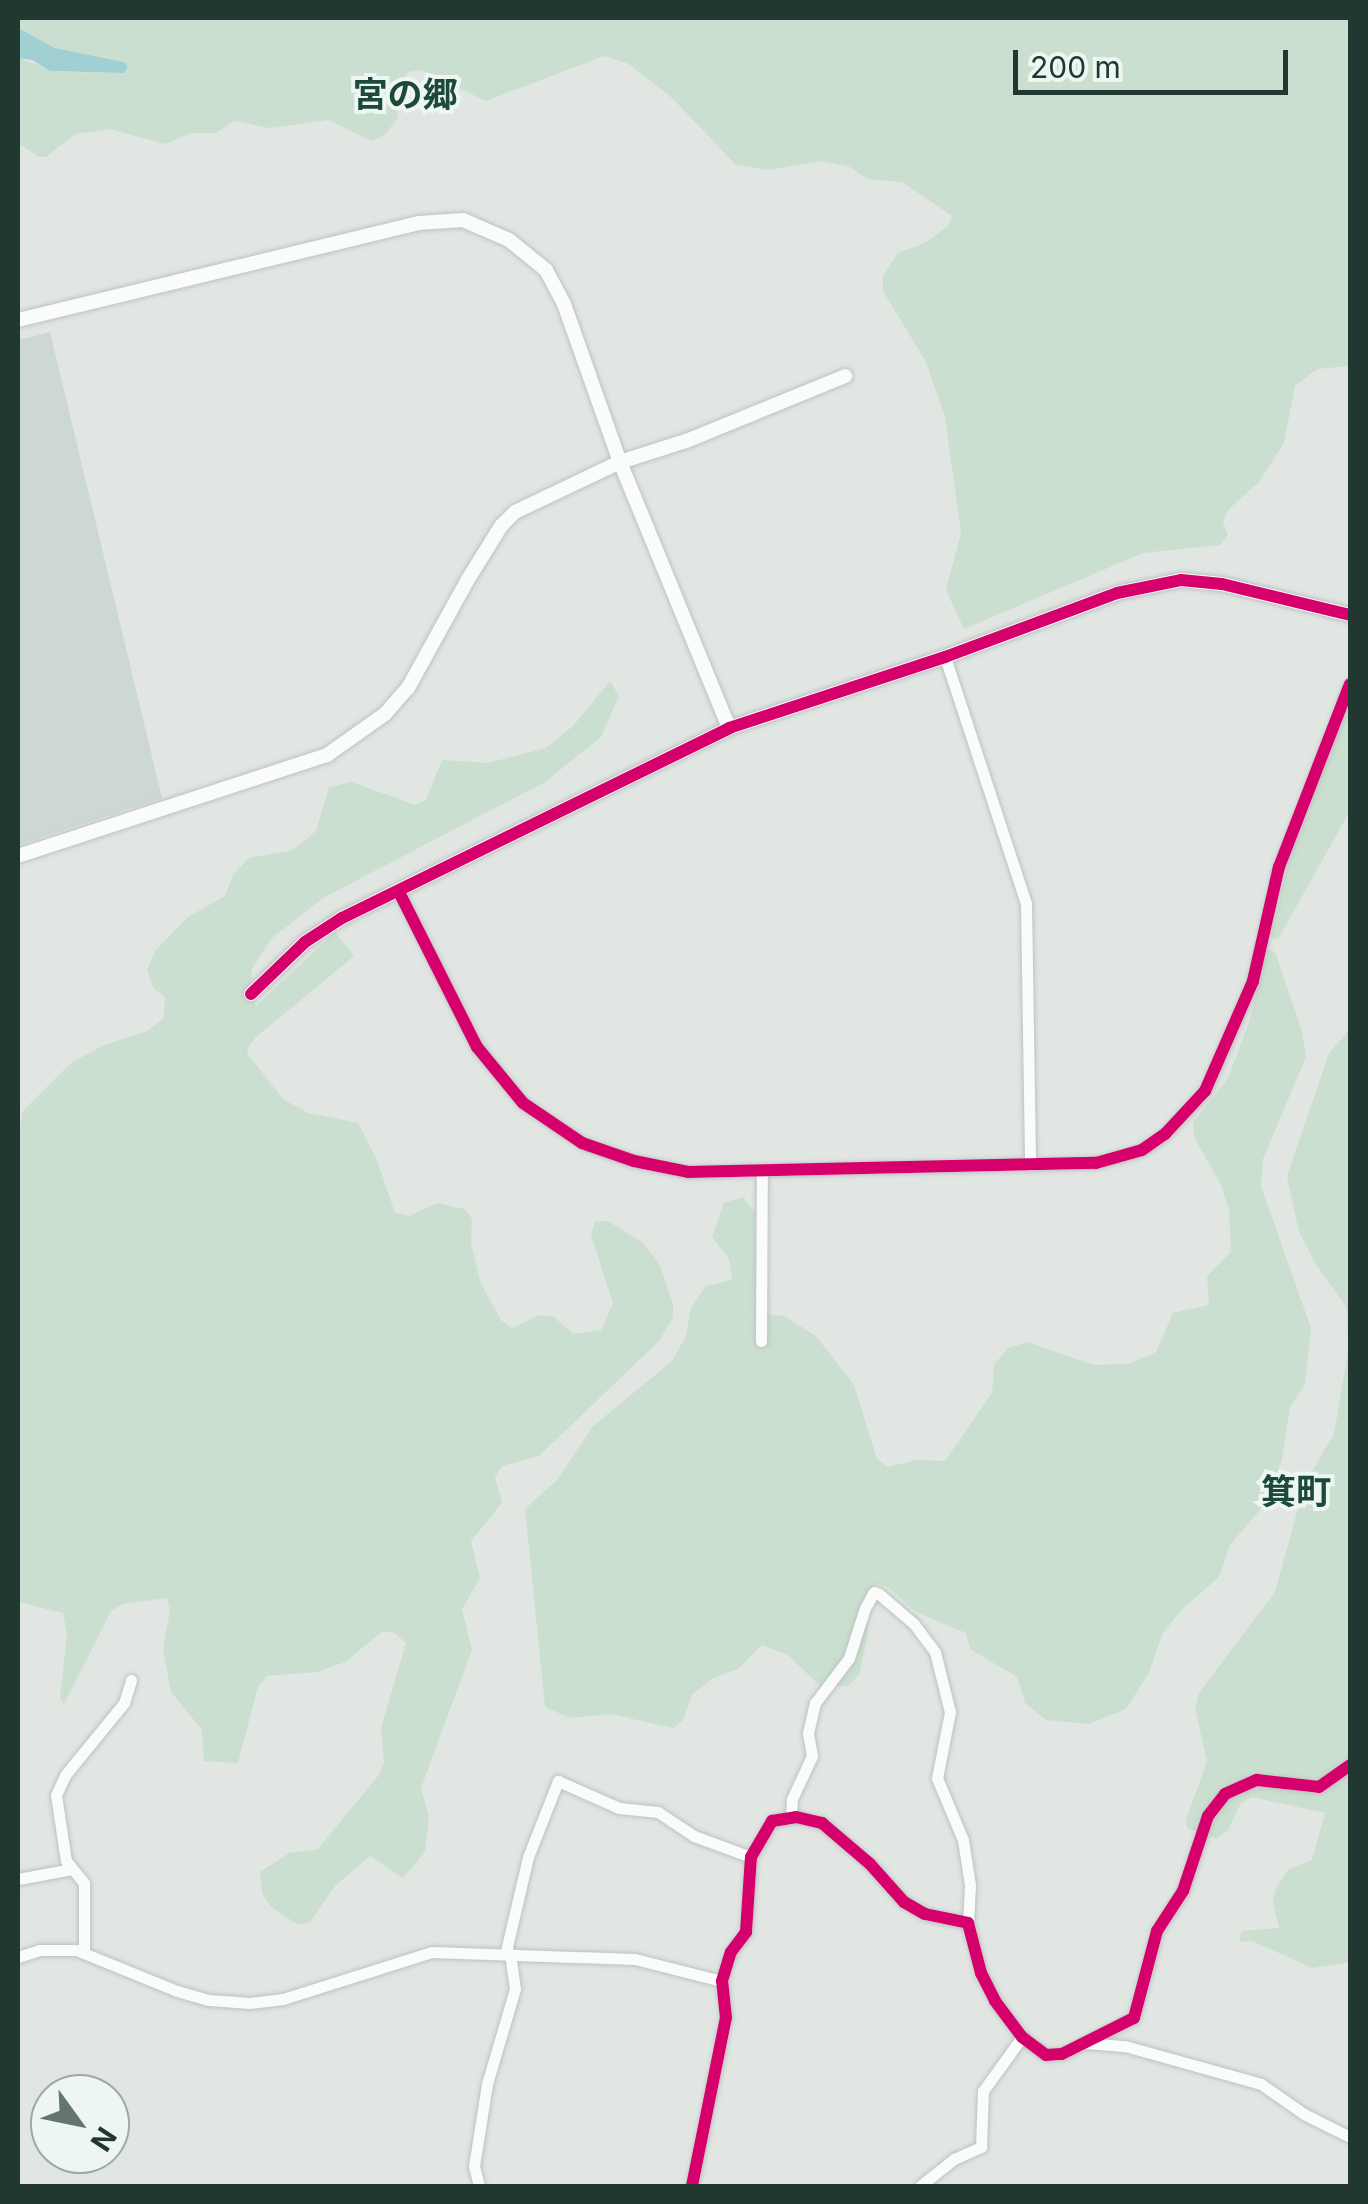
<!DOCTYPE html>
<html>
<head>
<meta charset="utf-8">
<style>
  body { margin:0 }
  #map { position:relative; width:1368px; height:2204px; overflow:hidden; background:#e1e6e3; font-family:Inter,"Noto Sans JP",sans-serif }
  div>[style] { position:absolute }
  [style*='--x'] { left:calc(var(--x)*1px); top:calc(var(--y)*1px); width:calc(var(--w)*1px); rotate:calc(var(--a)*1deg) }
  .built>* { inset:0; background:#ced8d3 }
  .green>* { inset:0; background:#cadfcf }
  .water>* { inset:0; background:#a1d0d4 }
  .roads { filter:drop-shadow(0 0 2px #bec3c0) drop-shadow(0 0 2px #bec3c0) }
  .minor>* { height:11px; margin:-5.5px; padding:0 5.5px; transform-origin:5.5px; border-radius:5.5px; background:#fafbfb }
  .tertiary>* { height:14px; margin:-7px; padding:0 7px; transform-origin:7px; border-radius:7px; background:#fafbfb }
  .cycleway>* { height:12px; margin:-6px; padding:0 6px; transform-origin:6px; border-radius:6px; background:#d6006c }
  span { translate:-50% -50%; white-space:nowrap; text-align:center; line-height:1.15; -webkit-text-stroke:8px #eef6f1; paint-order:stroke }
  .quarter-label { font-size:35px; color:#1d493b; font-weight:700 }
  .frame { position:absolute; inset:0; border:20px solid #203830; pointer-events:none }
  .north { position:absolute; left:30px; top:2074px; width:100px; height:100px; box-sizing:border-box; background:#eef6f1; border:2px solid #9caaa4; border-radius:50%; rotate:123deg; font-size:28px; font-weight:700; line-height:40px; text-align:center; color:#203830 }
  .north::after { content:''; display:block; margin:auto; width:35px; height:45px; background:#64756f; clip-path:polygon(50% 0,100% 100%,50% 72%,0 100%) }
  .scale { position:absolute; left:1013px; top:50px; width:275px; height:45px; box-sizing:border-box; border:5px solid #203830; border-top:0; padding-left:12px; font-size:30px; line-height:35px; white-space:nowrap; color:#203830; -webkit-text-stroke:8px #eef6f1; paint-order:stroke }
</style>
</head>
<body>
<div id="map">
  <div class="built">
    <div style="clip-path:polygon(50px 332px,162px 798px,18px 845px,18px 340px)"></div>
  </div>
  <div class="green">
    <div style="clip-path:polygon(18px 18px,1350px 18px,1350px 366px,1317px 369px,1295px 386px,1284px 443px,1259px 482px,1228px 510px,1223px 522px,1228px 535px,1220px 545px,1143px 553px,964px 629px,946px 590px,961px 533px,945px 417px,926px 362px,883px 291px,883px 276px,898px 253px,925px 243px,948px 226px,952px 216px,902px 182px,867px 179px,850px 167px,822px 161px,769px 170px,736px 165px,673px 99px,629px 64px,604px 56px,486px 101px,421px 70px,408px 72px,396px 97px,398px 117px,385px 135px,371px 141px,328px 120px,270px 128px,234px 121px,216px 133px,192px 133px,165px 144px,110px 129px,75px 134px,46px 157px,39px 157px,18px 143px,18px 58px,58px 72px,123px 73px,124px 62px,55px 48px,18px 28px)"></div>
    <div style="clip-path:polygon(610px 681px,619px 696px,601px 737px,545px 782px,323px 898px,271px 939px,252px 969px,250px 992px,256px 1006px,335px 932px,354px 956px,255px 1038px,247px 1049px,249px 1056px,283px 1099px,308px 1113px,358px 1123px,377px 1160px,395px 1213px,410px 1216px,437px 1203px,465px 1209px,472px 1219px,471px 1244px,481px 1284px,501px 1320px,512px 1328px,539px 1315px,553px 1316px,573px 1334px,601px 1330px,613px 1303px,591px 1235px,595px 1221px,608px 1221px,643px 1243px,660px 1265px,673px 1304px,673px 1318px,659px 1341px,539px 1456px,502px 1466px,495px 1477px,502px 1503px,471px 1541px,480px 1578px,462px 1609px,472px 1650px,421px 1788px,429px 1818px,425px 1852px,403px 1878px,370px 1856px,335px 1886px,310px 1922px,298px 1925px,270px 1906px,262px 1893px,260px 1872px,289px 1853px,318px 1849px,378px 1776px,384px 1763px,381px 1728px,406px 1643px,395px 1633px,383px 1631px,345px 1662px,317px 1672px,267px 1676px,258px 1687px,238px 1763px,204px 1761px,202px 1730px,171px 1692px,163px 1650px,170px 1610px,167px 1598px,123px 1604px,111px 1611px,64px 1704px,60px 1698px,67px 1634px,63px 1613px,18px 1602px,18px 1136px,23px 1111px,71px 1063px,104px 1045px,147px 1031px,164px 1018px,165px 997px,154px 989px,147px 970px,155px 951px,188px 917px,225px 896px,233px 875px,249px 858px,293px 850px,316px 831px,329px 787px,351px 782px,416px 805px,426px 800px,442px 760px,488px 763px,546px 748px,574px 725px)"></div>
    <div style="clip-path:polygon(1350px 702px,1350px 811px,1278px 939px,1271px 938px,1290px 856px)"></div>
    <div style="clip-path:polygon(1268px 949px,1275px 952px,1302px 1031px,1306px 1057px,1263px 1159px,1261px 1186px,1311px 1328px,1305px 1384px,1290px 1407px,1282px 1460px,1267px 1502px,1230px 1545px,1219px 1577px,1179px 1612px,1162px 1635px,1149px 1673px,1126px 1709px,1089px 1724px,1046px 1720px,1025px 1703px,1017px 1677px,970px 1649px,966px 1633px,916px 1612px,888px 1587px,876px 1584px,865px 1593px,868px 1634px,859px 1675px,848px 1686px,820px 1686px,788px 1655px,762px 1645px,738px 1669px,713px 1678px,692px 1695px,683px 1720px,673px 1728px,611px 1714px,570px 1718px,545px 1707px,525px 1509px,557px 1480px,592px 1427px,672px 1361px,686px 1336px,691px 1308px,706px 1286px,732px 1280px,729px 1259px,712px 1237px,724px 1203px,743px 1197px,755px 1213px,760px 1313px,784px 1316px,816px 1336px,854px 1385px,877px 1459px,888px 1467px,916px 1460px,945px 1461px,992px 1393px,994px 1365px,1008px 1348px,1028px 1342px,1093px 1365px,1128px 1364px,1156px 1352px,1173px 1313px,1209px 1305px,1207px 1276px,1231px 1252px,1229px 1210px,1221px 1185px,1194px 1137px,1193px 1123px,1228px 1078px,1248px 1025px)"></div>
    <div style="clip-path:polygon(1350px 1029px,1350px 1962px,1312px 1968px,1252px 1941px,1239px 1942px,1242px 1931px,1279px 1928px,1273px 1902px,1276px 1888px,1288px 1870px,1312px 1860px,1325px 1813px,1252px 1797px,1241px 1803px,1228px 1830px,1217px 1839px,1187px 1828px,1186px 1820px,1207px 1761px,1195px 1708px,1199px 1693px,1275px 1592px,1305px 1483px,1334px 1434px,1348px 1352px,1347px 1308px,1317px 1266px,1299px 1232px,1287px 1176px,1329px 1053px)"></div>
  </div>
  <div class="water">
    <div style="clip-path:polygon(18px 28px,55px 48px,124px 62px,128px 67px,124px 73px,50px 71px,32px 60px,18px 58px)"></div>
  </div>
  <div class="roads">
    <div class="minor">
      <div style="--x:945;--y:657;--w:259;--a:71.8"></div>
      <div style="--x:1026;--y:903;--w:262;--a:89.1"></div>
      <div style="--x:400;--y:894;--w:171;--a:63.3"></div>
      <div style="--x:477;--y:1047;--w:72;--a:50.6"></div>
      <div style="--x:523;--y:1103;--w:71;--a:34.1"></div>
      <div style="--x:582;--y:1143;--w:55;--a:19.1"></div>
      <div style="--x:634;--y:1161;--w:55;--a:11.5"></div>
      <div style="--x:688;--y:1172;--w:408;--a:-1.3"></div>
      <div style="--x:1096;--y:1163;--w:48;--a:-15.8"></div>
      <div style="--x:1142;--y:1150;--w:28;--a:-35"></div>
      <div style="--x:1165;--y:1134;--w:59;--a:-47.1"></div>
      <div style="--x:1205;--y:1091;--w:120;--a:-66.4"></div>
      <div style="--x:1253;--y:981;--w:117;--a:-77.2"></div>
      <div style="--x:1279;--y:867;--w:196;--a:-68.8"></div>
      <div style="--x:761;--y:1341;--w:171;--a:-89.7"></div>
      <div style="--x:791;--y:1817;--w:18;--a:-87"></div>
      <div style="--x:792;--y:1799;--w:47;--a:-65.1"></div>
      <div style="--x:812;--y:1756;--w:23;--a:-100"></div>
      <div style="--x:808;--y:1733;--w:31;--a:-77"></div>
      <div style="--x:815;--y:1703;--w:56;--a:-52.9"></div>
      <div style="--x:849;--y:1658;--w:52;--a:-72.3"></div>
      <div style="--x:865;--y:1608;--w:18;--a:-61"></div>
      <div style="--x:874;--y:1592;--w:5;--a:22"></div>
      <div style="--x:879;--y:1594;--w:46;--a:40.6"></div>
      <div style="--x:914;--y:1624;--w:35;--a:53"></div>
      <div style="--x:935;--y:1652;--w:62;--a:76"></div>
      <div style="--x:950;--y:1712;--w:67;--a:101.1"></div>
      <div style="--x:937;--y:1778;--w:67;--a:67.2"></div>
      <div style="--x:963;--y:1840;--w:46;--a:81.2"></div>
      <div style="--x:970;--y:1885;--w:38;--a:93"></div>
      <div style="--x:18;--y:1879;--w:55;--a:-10.5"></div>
      <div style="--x:506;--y:1951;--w:97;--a:-76.8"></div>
      <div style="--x:528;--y:1857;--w:82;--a:-68.5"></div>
      <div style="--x:558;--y:1781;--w:67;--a:23.9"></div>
      <div style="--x:619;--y:1808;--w:39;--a:6"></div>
      <div style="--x:658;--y:1812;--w:43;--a:33.7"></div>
      <div style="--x:694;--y:1836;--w:61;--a:20.2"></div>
      <div style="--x:84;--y:1952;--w:69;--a:-90"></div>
      <div style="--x:84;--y:1883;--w:28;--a:-129"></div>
      <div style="--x:66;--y:1861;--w:67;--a:-98.6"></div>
      <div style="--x:56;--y:1795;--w:23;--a:-65"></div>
      <div style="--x:66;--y:1774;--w:92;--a:-50.8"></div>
      <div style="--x:124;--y:1703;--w:24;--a:-73"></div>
      <div style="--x:18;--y:1957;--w:22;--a:-18"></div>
      <div style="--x:39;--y:1950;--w:37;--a:0"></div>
      <div style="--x:76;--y:1950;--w:109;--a:22.1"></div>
      <div style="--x:177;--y:1991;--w:33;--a:16"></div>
      <div style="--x:209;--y:2000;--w:41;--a:4.2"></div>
      <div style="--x:250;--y:2003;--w:33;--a:-7"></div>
      <div style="--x:283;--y:1999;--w:156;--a:-17.5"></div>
      <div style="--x:432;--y:1952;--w:203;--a:2"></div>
      <div style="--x:635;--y:1959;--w:90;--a:14.2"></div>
      <div style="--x:1087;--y:2043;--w:38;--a:5"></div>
      <div style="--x:1125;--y:2046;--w:141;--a:15.6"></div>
      <div style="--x:1261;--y:2084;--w:52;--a:34.9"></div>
      <div style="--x:1304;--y:2114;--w:51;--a:26.6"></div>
      <div style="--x:479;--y:2186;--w:21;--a:-104"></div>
      <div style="--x:474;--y:2166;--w:83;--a:-81"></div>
      <div style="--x:487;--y:2084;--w:99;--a:-73.6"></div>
      <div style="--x:515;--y:1989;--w:36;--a:-98"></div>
      <div style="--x:692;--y:2186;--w:171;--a:-78.6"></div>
      <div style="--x:726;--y:2018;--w:37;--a:-96"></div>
      <div style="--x:722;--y:1981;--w:30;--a:-73"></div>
      <div style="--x:731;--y:1952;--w:25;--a:-53"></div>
      <div style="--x:746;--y:1932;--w:75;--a:-86.2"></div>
      <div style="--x:751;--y:1857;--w:42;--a:-59.7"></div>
      <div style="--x:772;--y:1821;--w:24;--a:-9"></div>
      <div style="--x:796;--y:1817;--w:27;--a:13"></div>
      <div style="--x:822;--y:1823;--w:63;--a:40.5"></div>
      <div style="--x:870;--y:1864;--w:51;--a:48.2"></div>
      <div style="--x:904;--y:1902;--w:24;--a:30"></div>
      <div style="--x:925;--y:1914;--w:44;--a:11.8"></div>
      <div style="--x:968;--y:1923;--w:52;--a:75.4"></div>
      <div style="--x:981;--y:1973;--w:31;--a:63"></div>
      <div style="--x:995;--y:2001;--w:45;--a:53.1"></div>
      <div style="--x:1022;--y:2037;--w:30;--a:37"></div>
      <div style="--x:1046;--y:2055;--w:16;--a:-4"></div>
      <div style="--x:1062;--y:2054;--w:80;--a:-26.6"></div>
      <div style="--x:1134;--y:2018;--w:90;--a:-75.2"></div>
      <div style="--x:1157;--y:1931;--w:48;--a:-57"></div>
      <div style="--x:1183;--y:1891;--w:79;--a:-71.6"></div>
      <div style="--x:1208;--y:1816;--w:28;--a:-52"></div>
      <div style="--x:1225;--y:1794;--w:35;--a:-24"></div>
      <div style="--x:1257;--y:1780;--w:62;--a:6.4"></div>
      <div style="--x:1319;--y:1787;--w:38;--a:-35"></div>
      <div style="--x:920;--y:2186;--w:43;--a:-38.5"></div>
      <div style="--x:954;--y:2159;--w:30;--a:-24"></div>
      <div style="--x:981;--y:2147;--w:56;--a:-88"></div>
      <div style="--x:983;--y:2091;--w:67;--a:-54.2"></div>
    </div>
    <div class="tertiary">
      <div style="--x:18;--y:320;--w:413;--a:-13.6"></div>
      <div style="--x:419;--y:223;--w:44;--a:-3.9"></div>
      <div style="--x:463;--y:220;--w:50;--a:23.5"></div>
      <div style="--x:509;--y:240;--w:48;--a:39"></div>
      <div style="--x:546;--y:270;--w:38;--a:62"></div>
      <div style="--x:564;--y:304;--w:168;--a:70.5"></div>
      <div style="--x:620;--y:462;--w:287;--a:67.7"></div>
      <div style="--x:18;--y:856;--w:325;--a:-18.1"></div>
      <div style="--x:327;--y:755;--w:71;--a:-35.3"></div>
      <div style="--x:385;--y:714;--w:35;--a:-49"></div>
      <div style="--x:408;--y:688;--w:122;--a:-61.1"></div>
      <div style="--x:467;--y:581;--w:65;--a:-58.3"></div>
      <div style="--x:501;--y:526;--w:20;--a:-45"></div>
      <div style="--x:515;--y:512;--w:116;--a:-25.5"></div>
      <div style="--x:620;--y:462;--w:69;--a:-17.7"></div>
      <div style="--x:686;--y:441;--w:172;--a:-22.2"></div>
      <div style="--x:251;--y:994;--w:75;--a:-43.9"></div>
      <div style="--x:305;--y:942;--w:44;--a:-33"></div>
      <div style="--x:342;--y:918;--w:431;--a:-26.1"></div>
      <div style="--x:729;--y:728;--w:227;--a:-18.2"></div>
      <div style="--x:945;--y:657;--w:184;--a:-20.4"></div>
      <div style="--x:1117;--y:593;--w:65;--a:-11.5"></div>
      <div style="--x:1181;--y:580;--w:41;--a:5.6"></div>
      <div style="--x:1222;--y:584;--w:132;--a:13.6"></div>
    </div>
  </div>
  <div class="cycleway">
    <div style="--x:400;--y:894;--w:171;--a:63.3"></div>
    <div style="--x:477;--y:1047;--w:72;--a:50.6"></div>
    <div style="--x:523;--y:1103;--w:71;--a:34.1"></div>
    <div style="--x:582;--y:1143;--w:55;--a:19.1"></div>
    <div style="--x:634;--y:1161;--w:55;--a:11.5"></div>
    <div style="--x:688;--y:1172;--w:408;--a:-1.3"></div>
    <div style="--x:1096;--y:1163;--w:48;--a:-15.8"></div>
    <div style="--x:1142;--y:1150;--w:28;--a:-35"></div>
    <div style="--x:1165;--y:1134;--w:59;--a:-47.1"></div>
    <div style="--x:1205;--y:1091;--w:120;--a:-66.4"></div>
    <div style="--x:1253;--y:981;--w:117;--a:-77.2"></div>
    <div style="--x:1279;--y:867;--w:196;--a:-68.8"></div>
    <div style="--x:251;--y:994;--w:75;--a:-43.9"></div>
    <div style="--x:305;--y:942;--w:44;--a:-33"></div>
    <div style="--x:342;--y:918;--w:431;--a:-26.1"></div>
    <div style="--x:729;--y:728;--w:227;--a:-18.2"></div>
    <div style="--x:945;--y:657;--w:184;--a:-20.4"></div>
    <div style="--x:1117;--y:593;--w:65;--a:-11.5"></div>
    <div style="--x:1181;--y:580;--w:41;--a:5.6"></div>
    <div style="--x:1222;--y:584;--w:132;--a:13.6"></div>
    <div style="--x:692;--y:2186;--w:171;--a:-78.6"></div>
    <div style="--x:726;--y:2018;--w:37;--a:-96"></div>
    <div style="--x:722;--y:1981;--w:30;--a:-73"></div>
    <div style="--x:731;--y:1952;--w:25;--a:-53"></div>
    <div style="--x:746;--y:1932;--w:75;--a:-86.2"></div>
    <div style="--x:751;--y:1857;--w:42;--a:-59.7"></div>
    <div style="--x:772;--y:1821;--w:24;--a:-9"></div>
    <div style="--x:796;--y:1817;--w:27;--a:13"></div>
    <div style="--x:822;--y:1823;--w:63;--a:40.5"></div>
    <div style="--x:870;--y:1864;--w:51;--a:48.2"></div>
    <div style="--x:904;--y:1902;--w:24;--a:30"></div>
    <div style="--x:925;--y:1914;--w:44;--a:11.8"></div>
    <div style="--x:968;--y:1923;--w:52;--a:75.4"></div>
    <div style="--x:981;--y:1973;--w:31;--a:63"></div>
    <div style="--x:995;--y:2001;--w:45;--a:53.1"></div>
    <div style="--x:1022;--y:2037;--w:30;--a:37"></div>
    <div style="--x:1046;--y:2055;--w:16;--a:-4"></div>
    <div style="--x:1062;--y:2054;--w:80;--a:-26.6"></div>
    <div style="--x:1134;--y:2018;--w:90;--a:-75.2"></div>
    <div style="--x:1157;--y:1931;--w:48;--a:-57"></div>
    <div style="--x:1183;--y:1891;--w:79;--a:-71.6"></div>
    <div style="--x:1208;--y:1816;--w:28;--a:-52"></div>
    <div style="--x:1225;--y:1794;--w:35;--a:-24"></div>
    <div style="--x:1257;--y:1780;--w:62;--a:6.4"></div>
    <div style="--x:1319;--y:1787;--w:38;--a:-35"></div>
  </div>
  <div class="quarter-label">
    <span style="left:405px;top:94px">宮の郷</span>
    <span style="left:1296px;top:1491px">箕町</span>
  </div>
  <div class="frame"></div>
  <div class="north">N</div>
  <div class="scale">200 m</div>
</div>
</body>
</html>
